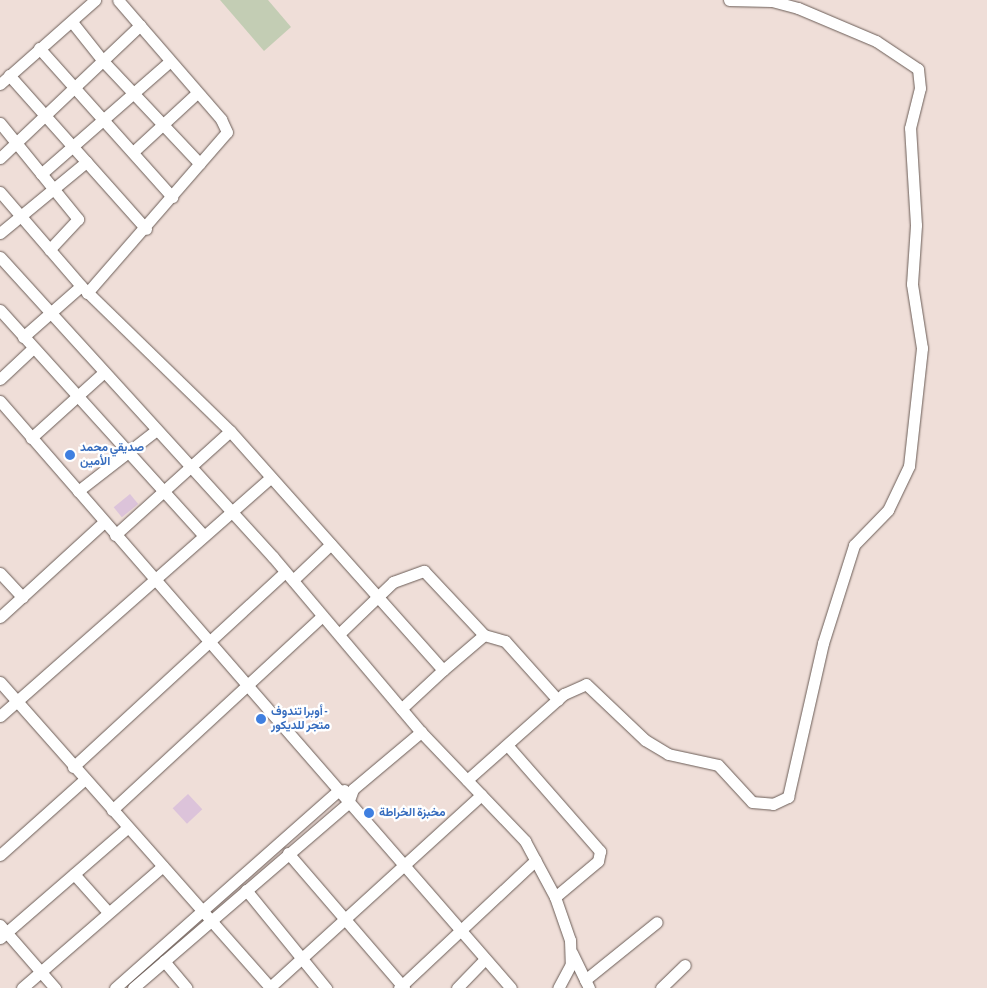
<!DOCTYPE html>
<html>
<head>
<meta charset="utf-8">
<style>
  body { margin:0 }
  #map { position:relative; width:987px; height:988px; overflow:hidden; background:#efded8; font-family:"Asap Condensed",Vazirmatn,sans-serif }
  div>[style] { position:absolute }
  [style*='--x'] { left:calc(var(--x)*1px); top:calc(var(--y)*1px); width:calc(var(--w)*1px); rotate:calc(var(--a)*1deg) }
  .green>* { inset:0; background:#c3cdb4 }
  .building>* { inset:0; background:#dcc3da; transform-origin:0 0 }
  .roads { filter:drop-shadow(0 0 1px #6a5c56) drop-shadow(0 0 1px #6a5c56) }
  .minor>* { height:11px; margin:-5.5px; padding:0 5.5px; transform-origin:5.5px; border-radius:5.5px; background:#fff }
  .dots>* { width:14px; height:14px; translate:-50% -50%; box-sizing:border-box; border:2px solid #fff; border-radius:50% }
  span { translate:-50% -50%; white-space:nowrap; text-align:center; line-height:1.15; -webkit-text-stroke:4.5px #fff; paint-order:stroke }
  .shop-label { font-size:12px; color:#366cbe; font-weight:700 }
  .left { translate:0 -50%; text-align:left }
</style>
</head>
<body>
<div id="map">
  <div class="green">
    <div style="clip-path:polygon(220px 0,268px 0,291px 27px,264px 51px)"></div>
  </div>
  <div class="building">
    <div style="left:130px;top:494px;width:13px;height:21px;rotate:51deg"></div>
    <div style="left:188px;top:794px;width:21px;height:21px;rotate:47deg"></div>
  </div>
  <div class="roads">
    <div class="minor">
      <div style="--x:72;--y:22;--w:50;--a:51.5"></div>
      <div style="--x:103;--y:61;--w:141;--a:46.7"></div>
      <div style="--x:39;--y:48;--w:200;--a:48.2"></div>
      <div style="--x:9;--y:75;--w:206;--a:48.3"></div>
      <div style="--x:0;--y:84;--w:127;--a:-41.5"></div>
      <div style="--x:0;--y:123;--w:124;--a:50.9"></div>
      <div style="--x:78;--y:219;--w:42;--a:133.1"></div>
      <div style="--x:133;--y:152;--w:87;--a:-42.7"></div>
      <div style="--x:0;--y:158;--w:193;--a:-43.5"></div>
      <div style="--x:41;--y:174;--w:170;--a:-41.2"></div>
      <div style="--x:0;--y:192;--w:124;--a:49.2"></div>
      <div style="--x:81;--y:286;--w:208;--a:44.2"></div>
      <div style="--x:230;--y:431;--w:320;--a:48.3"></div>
      <div style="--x:443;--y:670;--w:57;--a:137.1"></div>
      <div style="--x:0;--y:233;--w:112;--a:-39.5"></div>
      <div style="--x:0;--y:257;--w:406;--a:47.7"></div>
      <div style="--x:273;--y:557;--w:229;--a:49.8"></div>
      <div style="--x:421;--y:732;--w:151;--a:46.3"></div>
      <div style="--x:525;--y:841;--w:64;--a:61.8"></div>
      <div style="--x:555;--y:897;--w:46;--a:70.8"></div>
      <div style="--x:570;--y:940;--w:24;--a:88"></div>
      <div style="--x:571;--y:964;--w:27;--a:118"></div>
      <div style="--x:87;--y:293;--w:213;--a:-49"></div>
      <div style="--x:227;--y:132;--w:14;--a:-115"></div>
      <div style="--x:221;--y:119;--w:157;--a:-130.9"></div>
      <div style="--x:0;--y:310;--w:303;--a:47.9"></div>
      <div style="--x:23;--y:337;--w:77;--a:-41.3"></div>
      <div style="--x:0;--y:379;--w:45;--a:-43.2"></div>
      <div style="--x:0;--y:401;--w:778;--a:48.96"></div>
      <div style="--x:31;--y:438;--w:97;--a:-42.1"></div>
      <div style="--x:78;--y:491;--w:98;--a:-37.9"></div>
      <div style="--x:115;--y:535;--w:155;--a:-42.1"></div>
      <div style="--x:0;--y:573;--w:33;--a:47"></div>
      <div style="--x:293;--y:580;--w:52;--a:-43.5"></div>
      <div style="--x:0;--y:617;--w:141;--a:-42.4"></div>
      <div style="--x:340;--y:633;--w:74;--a:-43.9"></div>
      <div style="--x:393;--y:582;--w:33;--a:-20"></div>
      <div style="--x:424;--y:571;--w:88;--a:46.8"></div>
      <div style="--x:484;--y:635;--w:54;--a:139.5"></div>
      <div style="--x:484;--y:635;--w:22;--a:16"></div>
      <div style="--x:505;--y:641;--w:79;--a:48.1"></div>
      <div style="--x:0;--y:682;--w:409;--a:48.5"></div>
      <div style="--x:0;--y:716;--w:361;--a:-41.4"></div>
      <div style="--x:508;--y:746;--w:140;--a:48.8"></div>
      <div style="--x:600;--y:851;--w:10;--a:101"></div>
      <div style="--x:598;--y:861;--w:56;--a:140.1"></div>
      <div style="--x:73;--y:767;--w:288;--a:-42.6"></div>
      <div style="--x:467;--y:780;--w:130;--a:-41.6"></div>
      <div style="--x:564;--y:694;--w:24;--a:-24"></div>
      <div style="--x:586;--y:684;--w:81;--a:43.5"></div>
      <div style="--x:645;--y:740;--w:27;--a:31"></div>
      <div style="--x:668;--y:754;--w:51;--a:12.4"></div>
      <div style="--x:718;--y:765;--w:50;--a:47.4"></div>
      <div style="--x:752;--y:802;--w:21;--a:5"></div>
      <div style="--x:773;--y:804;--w:17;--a:-25"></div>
      <div style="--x:788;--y:797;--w:158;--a:-77.2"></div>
      <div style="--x:823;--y:643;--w:103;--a:-72.4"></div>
      <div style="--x:854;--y:545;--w:49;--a:-45.8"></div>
      <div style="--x:888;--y:510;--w:49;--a:-64.5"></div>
      <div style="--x:909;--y:466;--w:119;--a:-83.7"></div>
      <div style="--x:922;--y:348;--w:65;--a:-98.9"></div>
      <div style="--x:912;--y:284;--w:59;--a:-86.1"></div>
      <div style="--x:916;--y:225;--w:97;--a:-93.5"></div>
      <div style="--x:910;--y:128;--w:41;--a:-76"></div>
      <div style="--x:920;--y:88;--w:19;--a:-96"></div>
      <div style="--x:918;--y:69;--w:50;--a:-146.3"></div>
      <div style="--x:876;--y:41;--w:85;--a:-157.1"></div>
      <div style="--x:798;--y:8;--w:28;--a:-165"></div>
      <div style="--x:771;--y:1;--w:42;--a:-178.6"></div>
      <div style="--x:112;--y:810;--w:286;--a:-42.7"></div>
      <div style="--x:288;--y:853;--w:178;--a:49.3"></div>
      <div style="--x:0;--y:855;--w:114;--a:-41.8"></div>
      <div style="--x:74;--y:874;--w:51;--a:48.2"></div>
      <div style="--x:246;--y:890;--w:127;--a:50.8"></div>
      <div style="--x:0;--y:925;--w:84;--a:48.9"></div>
      <div style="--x:0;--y:938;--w:169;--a:-40.9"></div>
      <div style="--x:572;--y:953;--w:39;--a:64"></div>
      <div style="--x:164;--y:961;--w:35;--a:50"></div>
      <div style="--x:585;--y:980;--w:92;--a:-38.9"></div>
      <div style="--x:22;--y:988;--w:186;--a:-40.9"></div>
      <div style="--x:115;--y:988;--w:298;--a:-41.5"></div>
      <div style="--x:338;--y:791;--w:6;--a:-9"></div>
      <div style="--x:133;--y:988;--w:284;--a:-40.7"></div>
      <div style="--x:348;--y:803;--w:15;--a:-70"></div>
      <div style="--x:353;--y:789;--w:89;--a:-40"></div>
      <div style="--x:269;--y:988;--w:287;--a:-42.3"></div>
      <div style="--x:399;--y:988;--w:187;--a:-43.1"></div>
      <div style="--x:457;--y:988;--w:40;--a:-46"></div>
      <div style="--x:661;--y:988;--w:33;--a:-44"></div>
    </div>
  </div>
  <div class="dots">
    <div style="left:70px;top:455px;background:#3f7fe0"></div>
    <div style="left:261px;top:719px;background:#3f7fe0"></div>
    <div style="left:369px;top:813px;background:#3f7fe0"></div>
  </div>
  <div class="shop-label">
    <span class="left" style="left:80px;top:455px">صديقي محمد<br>الأمين</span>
    <span class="left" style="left:271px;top:719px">أوبرا تندوف -<br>متجر للديكور</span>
    <span class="left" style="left:379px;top:813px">مخبزة الخراطة</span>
  </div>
</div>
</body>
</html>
